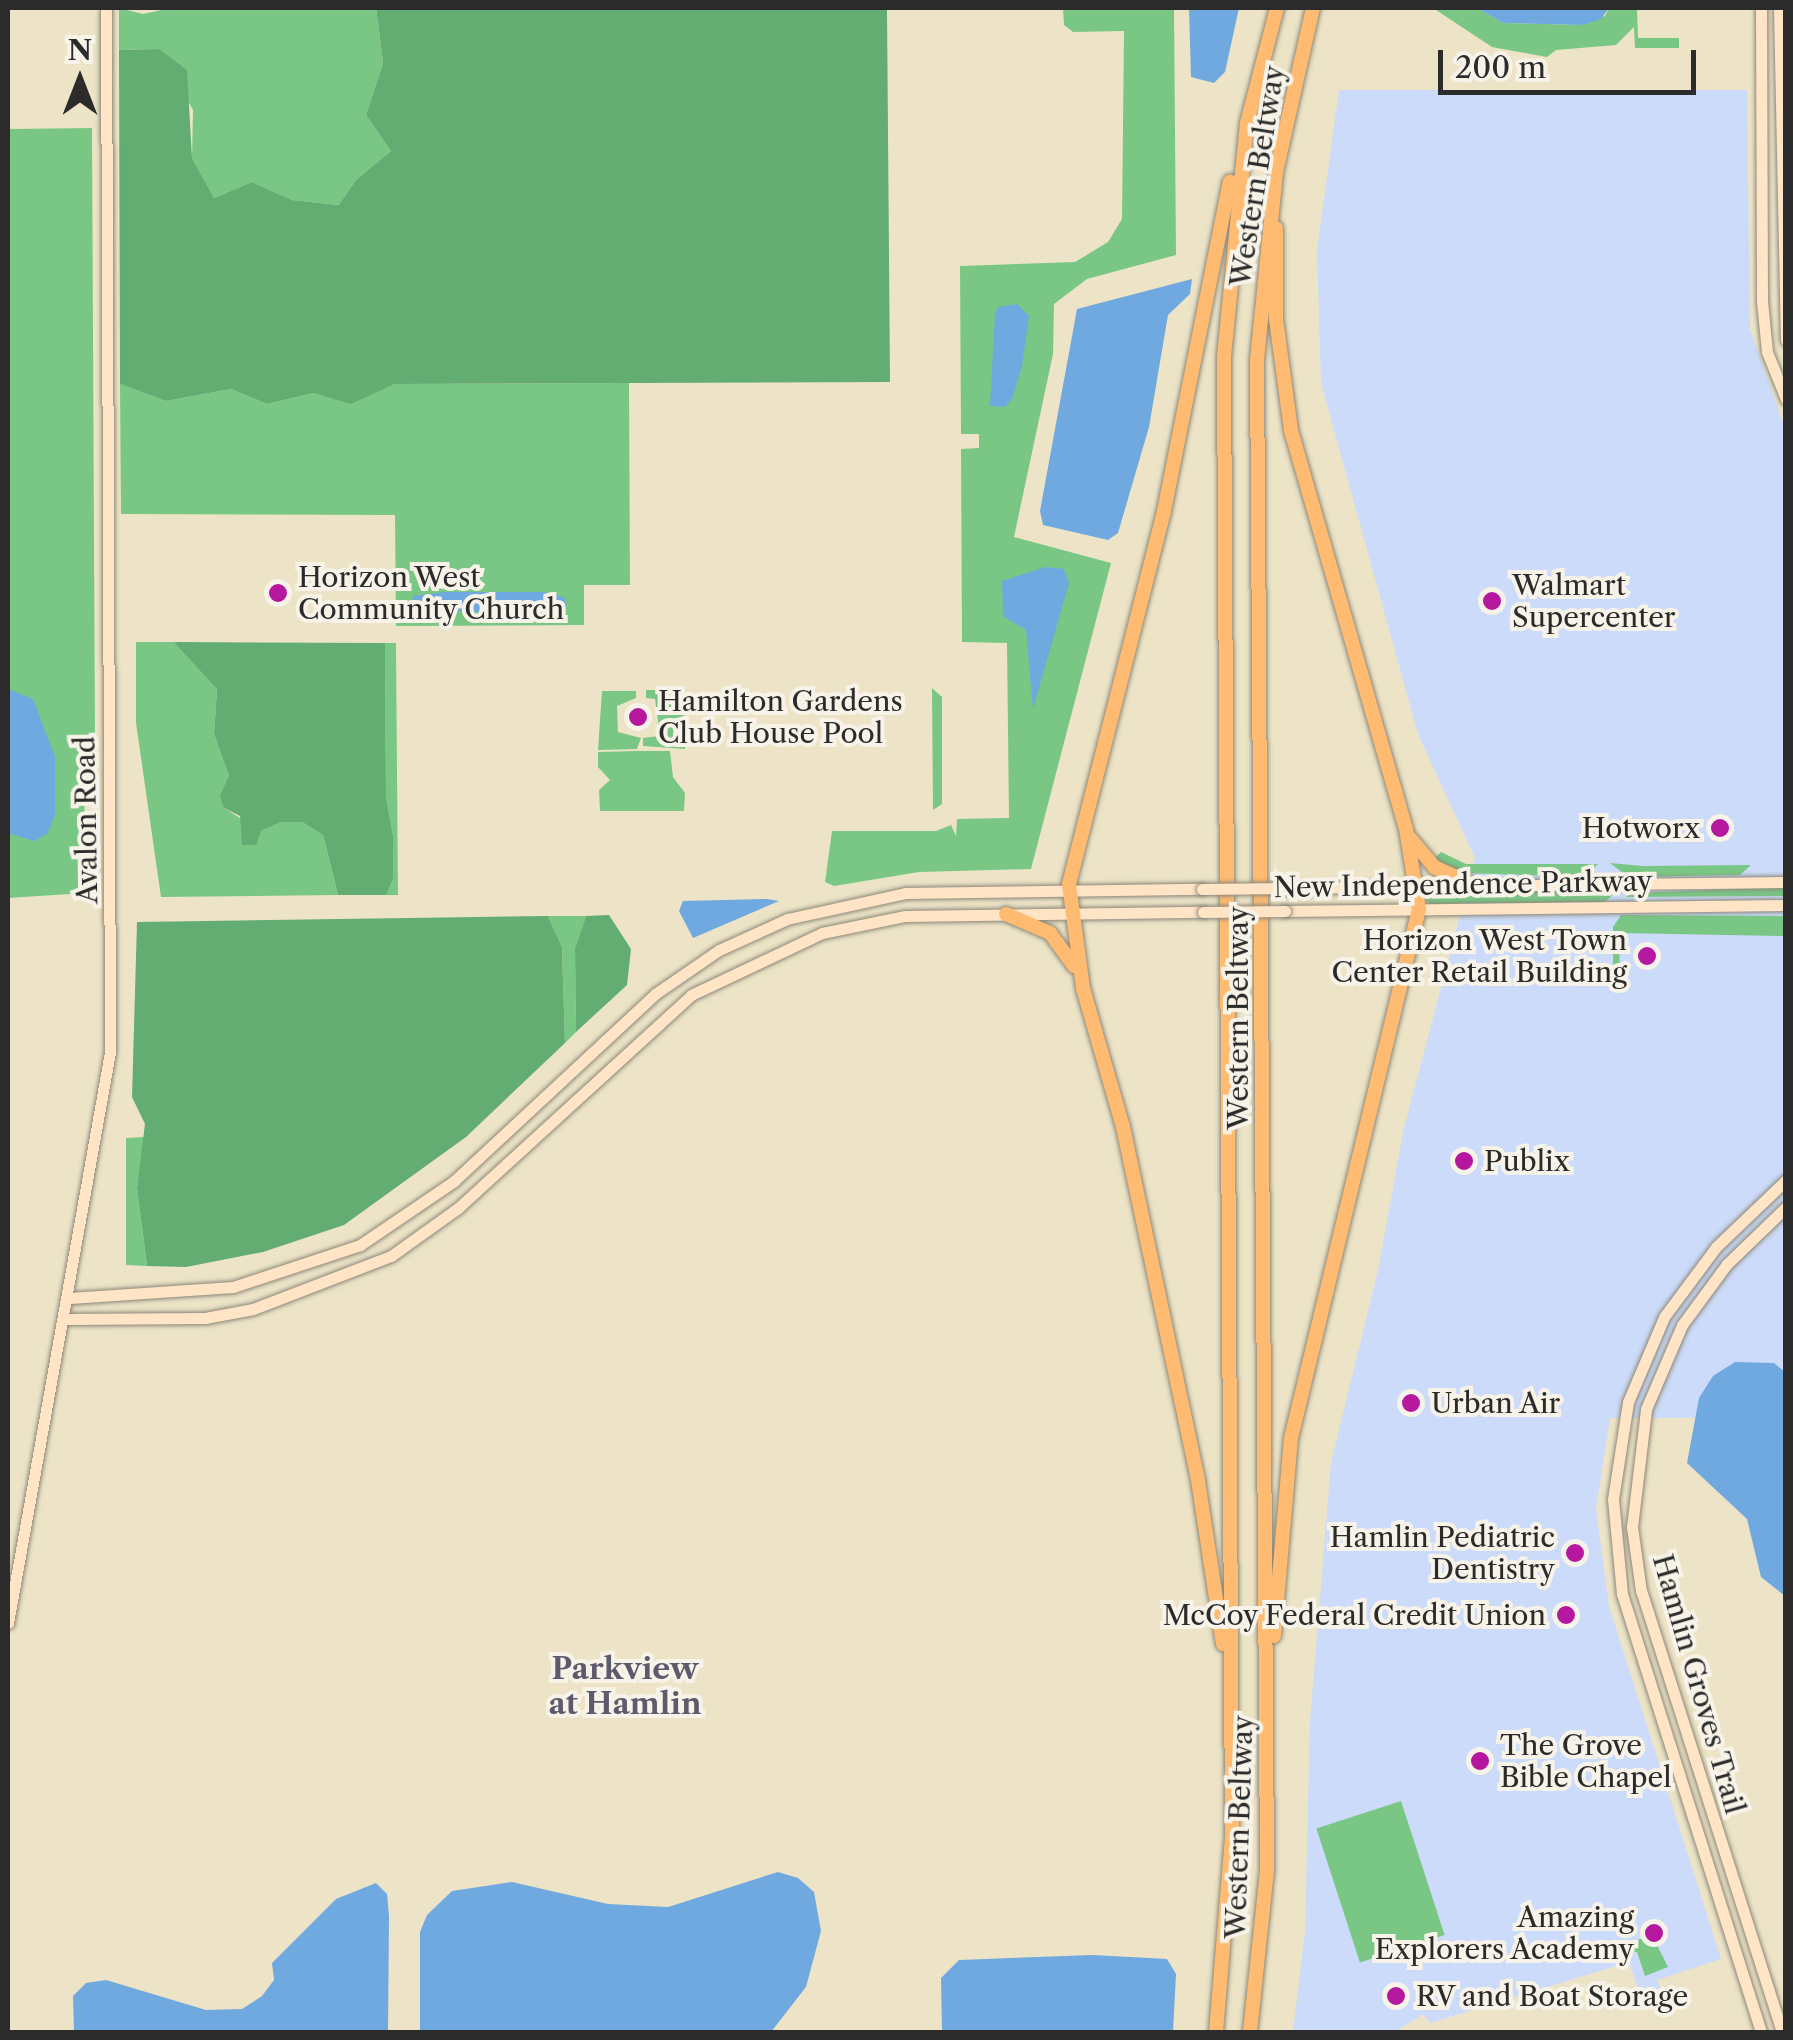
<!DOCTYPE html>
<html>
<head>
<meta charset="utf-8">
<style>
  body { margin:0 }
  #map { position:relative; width:1793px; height:2040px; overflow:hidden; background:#ede4c7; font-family:"Libre Caslon Text",serif }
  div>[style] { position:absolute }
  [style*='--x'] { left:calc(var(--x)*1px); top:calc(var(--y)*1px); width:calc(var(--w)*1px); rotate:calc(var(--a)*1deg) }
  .built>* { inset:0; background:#cbdbf9 }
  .green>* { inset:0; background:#7ac785; transform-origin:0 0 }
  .forest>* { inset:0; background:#63ac72 }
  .water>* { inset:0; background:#6fa9df }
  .roads { filter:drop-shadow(0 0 2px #8c8879) drop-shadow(0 0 2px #8c8879) }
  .secondary>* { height:11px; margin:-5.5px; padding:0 5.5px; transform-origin:5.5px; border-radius:5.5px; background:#ffe4c6 }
  .highway>* { height:14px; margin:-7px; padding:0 7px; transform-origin:7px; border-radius:7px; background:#febb71 }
  .bridges { filter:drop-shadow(0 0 2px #8c8879) drop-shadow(0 0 2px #8c8879) }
  .secondary-bridge>* { height:11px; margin:-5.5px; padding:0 5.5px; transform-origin:5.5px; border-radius:5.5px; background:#ffe4c6 }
  .dots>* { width:28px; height:28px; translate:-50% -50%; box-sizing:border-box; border:5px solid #f7f3e8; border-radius:50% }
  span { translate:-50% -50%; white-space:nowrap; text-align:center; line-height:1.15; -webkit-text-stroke:8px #f7f3e8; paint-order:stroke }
  .street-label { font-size:28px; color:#2b2b2b }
  .poi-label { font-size:28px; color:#2b2b2b }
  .left { translate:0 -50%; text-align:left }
  .right { translate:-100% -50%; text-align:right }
  .neighbourhood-label { font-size:30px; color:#5c5a6b; font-weight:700 }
  .frame { position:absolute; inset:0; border:10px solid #2b2b2b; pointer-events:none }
  .north { position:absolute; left:30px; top:30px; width:100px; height:100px; -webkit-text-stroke:8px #f7f3e8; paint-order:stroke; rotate:0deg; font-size:28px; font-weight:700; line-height:40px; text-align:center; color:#2b2b2b }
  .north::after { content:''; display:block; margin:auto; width:35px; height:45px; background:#2b2b2b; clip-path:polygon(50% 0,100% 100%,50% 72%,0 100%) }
  .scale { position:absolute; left:1438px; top:50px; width:258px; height:45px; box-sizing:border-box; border:5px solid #2b2b2b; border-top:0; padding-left:12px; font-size:30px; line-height:35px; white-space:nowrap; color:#2b2b2b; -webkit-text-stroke:8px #f7f3e8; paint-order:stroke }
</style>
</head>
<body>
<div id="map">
  <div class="built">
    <div style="clip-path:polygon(1339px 90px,1747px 90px,1750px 329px,1786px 431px,1785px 1372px,1774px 1363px,1713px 1376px,1696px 1418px,1610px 1418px,1596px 1509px,1609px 1606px,1721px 1959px,1657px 1980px,1664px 2001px,1644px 2007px,1629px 1962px,1430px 2023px,1423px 2014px,1395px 2032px,1293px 2032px,1305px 1932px,1310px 1721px,1331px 1463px,1379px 1266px,1403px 1132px,1475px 858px,1418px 734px,1321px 383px,1317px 250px)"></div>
  </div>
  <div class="green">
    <div style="clip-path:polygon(119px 8px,143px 14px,171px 8px,376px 8px,383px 63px,366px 115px,391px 151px,357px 179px,340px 205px,292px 200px,252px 182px,214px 198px,192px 158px,193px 110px,159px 49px,119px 50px)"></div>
    <div style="clip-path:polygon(1063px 8px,1174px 8px,1176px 255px,1087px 279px,1054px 304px,1053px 354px,1014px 537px,1111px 563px,1031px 869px,919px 872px,834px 886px,825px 882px,832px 831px,936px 831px,951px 825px,956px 836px,957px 819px,1009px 818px,1007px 643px,962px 642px,961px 449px,979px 448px,979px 434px,961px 434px,960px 266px,1075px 262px,1108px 242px,1122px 219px,1124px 31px,1073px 32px,1064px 25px)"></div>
    <div style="clip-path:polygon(1433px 8px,1477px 8px,1503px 23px,1583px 25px,1605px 16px,1609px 8px,1637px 8px,1638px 38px,1679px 38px,1679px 48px,1635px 48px,1634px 27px,1616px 45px,1556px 50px,1547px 57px,1492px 47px)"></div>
    <div style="clip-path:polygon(92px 128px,95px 738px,84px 782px,86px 893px,8px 898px,8px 129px)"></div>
    <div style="clip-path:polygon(629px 383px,630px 585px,584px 585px,584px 625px,396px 626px,395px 515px,121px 514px,120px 384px,166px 401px,231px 389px,267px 404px,313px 393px,351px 403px,395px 384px)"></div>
    <div style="clip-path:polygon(136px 642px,174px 642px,204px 670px,217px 689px,214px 734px,229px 776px,224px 808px,261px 831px,280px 821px,303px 821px,323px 835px,338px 895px,161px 897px,136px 723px)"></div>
    <div style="clip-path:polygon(385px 643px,396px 643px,398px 895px,386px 895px,393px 835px,386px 797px)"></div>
    <div style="clip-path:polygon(932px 688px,942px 697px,942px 804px,933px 810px)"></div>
    <div style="clip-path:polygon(646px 690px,670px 690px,671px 698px,672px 690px,684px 692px,685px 749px,643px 746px,643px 738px,660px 736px,655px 699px,646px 698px)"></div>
    <div style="clip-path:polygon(602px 691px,636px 691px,636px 698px,617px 706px,618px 732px,641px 738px,637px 749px,598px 750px)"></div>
    <div style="clip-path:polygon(637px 751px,670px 751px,673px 777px,685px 793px,684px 811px,600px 811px,599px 790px,610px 780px,598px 767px,598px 752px)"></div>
    <div style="clip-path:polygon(1441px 852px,1466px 864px,1598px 864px,1586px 877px,1460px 873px,1433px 860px)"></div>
    <div style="clip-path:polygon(1610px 863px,1643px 866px,1751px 865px,1740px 875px,1628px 877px)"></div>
    <div style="clip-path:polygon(1785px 887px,1785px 896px,1626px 897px,1631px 893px)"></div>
    <div style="clip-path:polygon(1619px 889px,1605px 902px,1430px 904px,1422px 895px)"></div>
    <div style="clip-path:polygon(1621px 915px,1785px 916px,1785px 936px,1620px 933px,1619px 983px,1613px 979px,1613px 927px)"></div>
    <div style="clip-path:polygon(548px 916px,586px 916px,575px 950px,576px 1032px,565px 1043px,562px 947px)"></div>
    <div style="clip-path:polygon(145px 1137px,137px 1188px,147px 1266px,126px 1265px,126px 1138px)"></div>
    <div style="left:1401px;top:1801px;width:141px;height:89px;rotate:72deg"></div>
    <div style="clip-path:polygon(1652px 1935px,1668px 1967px,1645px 1976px,1637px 1952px,1614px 1948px)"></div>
  </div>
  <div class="forest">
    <div style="clip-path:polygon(376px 8px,887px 8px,890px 382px,395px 384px,351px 404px,313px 393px,267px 404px,231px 389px,166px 401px,120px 384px,119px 50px,159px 49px,187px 70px,192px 158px,214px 198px,252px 182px,292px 200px,339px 205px,357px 179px,391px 151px,366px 115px,383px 63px)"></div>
    <div style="clip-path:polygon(174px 642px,385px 643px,386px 797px,393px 835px,393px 878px,386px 895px,338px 895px,323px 835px,303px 822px,280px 822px,261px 831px,256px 845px,242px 845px,240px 816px,224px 808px,220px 796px,229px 776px,214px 734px,217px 689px)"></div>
    <div style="clip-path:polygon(609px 915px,631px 949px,627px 985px,576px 1032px,575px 949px,586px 916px)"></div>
    <div style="clip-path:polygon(548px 916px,562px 947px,565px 1043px,466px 1137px,344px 1225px,263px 1252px,186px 1267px,147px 1266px,137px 1188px,145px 1124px,132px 1097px,137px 922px)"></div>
  </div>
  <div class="water">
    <div style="clip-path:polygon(1189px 8px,1239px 8px,1225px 72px,1214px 83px,1191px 77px)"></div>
    <div style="clip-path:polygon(1477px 8px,1609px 8px,1601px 19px,1583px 25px,1503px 23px)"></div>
    <div style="clip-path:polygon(1192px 279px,1190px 294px,1168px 315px,1149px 427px,1118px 533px,1108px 540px,1043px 525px,1040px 511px,1077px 309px)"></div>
    <div style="clip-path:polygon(1017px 304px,1029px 316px,1022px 366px,1012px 399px,1005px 407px,990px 406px,995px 314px,998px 307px)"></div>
    <div style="clip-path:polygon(1046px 567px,1064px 569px,1069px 583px,1033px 709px,1026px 630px,1003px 616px,1002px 581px)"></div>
    <div style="clip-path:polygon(446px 592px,544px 592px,564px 597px,567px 606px,557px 613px,411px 611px,413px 596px)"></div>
    <div style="clip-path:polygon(8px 689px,33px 699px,55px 757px,55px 815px,47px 834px,34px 841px,8px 833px)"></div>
    <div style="clip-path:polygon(683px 901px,767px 899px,779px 901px,693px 938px,679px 911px)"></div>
    <div style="clip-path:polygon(1735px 1362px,1774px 1363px,1785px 1372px,1785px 1596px,1761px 1577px,1747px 1519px,1687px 1463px,1699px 1398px,1713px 1376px)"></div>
    <div style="clip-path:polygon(778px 1872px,798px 1878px,814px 1892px,821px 1931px,806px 1987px,771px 2032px,420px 2032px,420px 1932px,427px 1915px,452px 1891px,512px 1882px,608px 1904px,668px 1907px)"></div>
    <div style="clip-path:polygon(376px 1883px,387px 1894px,389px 1916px,388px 2032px,74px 2032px,73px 1996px,86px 1983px,106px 1980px,206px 2010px,242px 2009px,262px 1996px,274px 1980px,272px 1963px,336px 1899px)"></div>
    <div style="clip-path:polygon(1093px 1955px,1167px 1959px,1176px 1974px,1173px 2032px,942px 2032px,941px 1978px,959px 1960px)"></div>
  </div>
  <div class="roads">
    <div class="secondary">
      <div style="--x:1761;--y:8;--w:293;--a:89.8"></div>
      <div style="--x:1762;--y:301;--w:51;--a:84.4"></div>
      <div style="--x:1767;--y:352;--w:51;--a:68"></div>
      <div style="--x:1779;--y:8;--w:332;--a:88.8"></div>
      <div style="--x:1285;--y:888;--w:501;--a:-0.69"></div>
      <div style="--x:1285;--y:911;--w:501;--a:-0.69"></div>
      <div style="--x:70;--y:1298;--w:163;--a:-3.9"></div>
      <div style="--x:233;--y:1287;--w:134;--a:-18.3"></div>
      <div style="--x:360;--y:1245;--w:114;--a:-34.2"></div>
      <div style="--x:454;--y:1181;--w:275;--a:-42.9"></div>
      <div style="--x:655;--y:994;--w:78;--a:-34.5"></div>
      <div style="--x:719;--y:950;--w:75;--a:-24.5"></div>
      <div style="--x:787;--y:919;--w:121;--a:-12.4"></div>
      <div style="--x:905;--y:893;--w:297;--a:-0.8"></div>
      <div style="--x:66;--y:1319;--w:139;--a:-0.4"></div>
      <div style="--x:205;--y:1318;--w:49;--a:-10.6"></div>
      <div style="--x:253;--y:1309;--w:148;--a:-21"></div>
      <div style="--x:391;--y:1256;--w:82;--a:-35.6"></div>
      <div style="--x:458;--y:1208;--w:316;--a:-42.4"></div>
      <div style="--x:691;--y:995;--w:145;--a:-25.3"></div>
      <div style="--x:822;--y:933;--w:85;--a:-11.6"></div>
      <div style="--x:905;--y:916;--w:298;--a:-0.8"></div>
      <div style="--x:8;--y:1623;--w:580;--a:-79.87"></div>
      <div style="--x:110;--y:1052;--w:1044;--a:-90.22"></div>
      <div style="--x:1761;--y:2032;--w:460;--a:-107.6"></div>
      <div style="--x:1622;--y:1594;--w:95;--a:-95.4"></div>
      <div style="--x:1613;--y:1499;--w:98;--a:-81.2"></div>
      <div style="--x:1628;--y:1402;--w:92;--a:-67"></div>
      <div style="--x:1664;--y:1317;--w:87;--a:-53.4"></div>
      <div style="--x:1716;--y:1247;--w:97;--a:-43.7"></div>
      <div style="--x:1782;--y:2032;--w:463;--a:-107.7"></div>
      <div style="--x:1641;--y:1591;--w:65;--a:-98"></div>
      <div style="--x:1632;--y:1527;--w:119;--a:-83.2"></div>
      <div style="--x:1646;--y:1409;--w:91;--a:-66.8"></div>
      <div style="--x:1682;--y:1325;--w:76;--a:-53.6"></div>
      <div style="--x:1727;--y:1264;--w:82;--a:-44"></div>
    </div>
    <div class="highway">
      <div style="--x:1410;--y:838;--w:38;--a:50"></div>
      <div style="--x:1434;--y:867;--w:46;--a:24.3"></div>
      <div style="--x:1006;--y:914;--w:48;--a:23.4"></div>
      <div style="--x:1050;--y:933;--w:41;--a:54"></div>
      <div style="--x:1274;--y:1636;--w:199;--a:-85.1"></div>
      <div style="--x:1291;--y:1438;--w:544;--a:-76.4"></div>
      <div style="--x:1419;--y:909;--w:81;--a:-99.2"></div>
      <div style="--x:1406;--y:829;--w:415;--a:-106.1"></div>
      <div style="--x:1291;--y:430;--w:112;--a:-97.7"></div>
      <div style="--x:1276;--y:319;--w:91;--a:-90"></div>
      <div style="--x:1223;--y:1644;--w:171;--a:-98.7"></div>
      <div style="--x:1197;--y:1475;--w:356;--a:-102"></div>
      <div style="--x:1123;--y:1127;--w:145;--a:-106.1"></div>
      <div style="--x:1083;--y:988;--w:105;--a:-97.7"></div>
      <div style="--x:1069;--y:884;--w:385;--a:-75.7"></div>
      <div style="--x:1164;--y:511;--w:336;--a:-78.7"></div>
      <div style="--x:1216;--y:2032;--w:195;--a:-85.3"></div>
      <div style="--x:1232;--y:1838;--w:1481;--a:-90.31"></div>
      <div style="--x:1224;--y:357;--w:235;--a:-84.4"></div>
      <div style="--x:1247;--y:123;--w:119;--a:-75.4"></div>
      <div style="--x:1250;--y:2032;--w:164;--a:-84"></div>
      <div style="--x:1267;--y:1869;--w:1509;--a:-90.38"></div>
      <div style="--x:1257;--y:360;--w:189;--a:-84.2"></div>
      <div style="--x:1276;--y:172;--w:168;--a:-77.3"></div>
    </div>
  </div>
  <div class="bridges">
    <div class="secondary-bridge">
      <div style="--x:1202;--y:889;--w:83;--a:-0.7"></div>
      <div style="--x:1203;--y:912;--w:82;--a:-0.7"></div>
    </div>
  </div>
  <div class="dots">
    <div style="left:278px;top:593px;background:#b5179e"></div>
    <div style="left:1492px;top:601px;background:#b5179e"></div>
    <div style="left:638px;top:717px;background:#b5179e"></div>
    <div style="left:1720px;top:828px;background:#b5179e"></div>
    <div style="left:1647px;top:956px;background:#b5179e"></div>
    <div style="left:1464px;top:1161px;background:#b5179e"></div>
    <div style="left:1411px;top:1403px;background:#b5179e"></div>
    <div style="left:1575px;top:1553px;background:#b5179e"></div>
    <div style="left:1566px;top:1615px;background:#b5179e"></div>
    <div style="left:1480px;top:1761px;background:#b5179e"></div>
    <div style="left:1654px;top:1933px;background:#b5179e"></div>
    <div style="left:1396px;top:1996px;background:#b5179e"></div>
  </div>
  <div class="street-label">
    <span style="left:1257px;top:176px;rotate:-81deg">Western Beltway</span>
    <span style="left:86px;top:820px;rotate:-91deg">Avalon Road</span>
    <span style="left:1463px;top:884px;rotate:-1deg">New Independence Parkway</span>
    <span style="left:1238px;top:1018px;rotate:-90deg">Western Beltway</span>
    <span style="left:1699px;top:1684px;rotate:74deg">Hamlin Groves Trail</span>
    <span style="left:1239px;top:1827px;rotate:-88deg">Western Beltway</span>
  </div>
  <div class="poi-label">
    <span class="left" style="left:298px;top:593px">Horizon West<br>Community Church</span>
    <span class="left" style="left:1512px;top:601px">Walmart<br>Supercenter</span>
    <span class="left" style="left:658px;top:717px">Hamilton Gardens<br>Club House Pool</span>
    <span class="right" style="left:1700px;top:828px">Hotworx</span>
    <span class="right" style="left:1627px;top:956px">Horizon West Town<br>Center Retail Building</span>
    <span class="left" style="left:1484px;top:1161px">Publix</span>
    <span class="left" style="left:1431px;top:1403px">Urban Air</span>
    <span class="right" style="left:1555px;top:1553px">Hamlin Pediatric<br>Dentistry</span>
    <span class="right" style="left:1546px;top:1615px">McCoy Federal Credit Union</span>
    <span class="left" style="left:1500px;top:1761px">The Grove<br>Bible Chapel</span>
    <span class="right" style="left:1634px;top:1933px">Amazing<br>Explorers Academy</span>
    <span class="left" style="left:1416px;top:1996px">RV and Boat Storage</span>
  </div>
  <div class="neighbourhood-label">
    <span style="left:625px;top:1686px">Parkview<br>at Hamlin</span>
  </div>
  <div class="frame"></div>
  <div class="north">N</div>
  <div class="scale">200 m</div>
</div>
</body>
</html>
